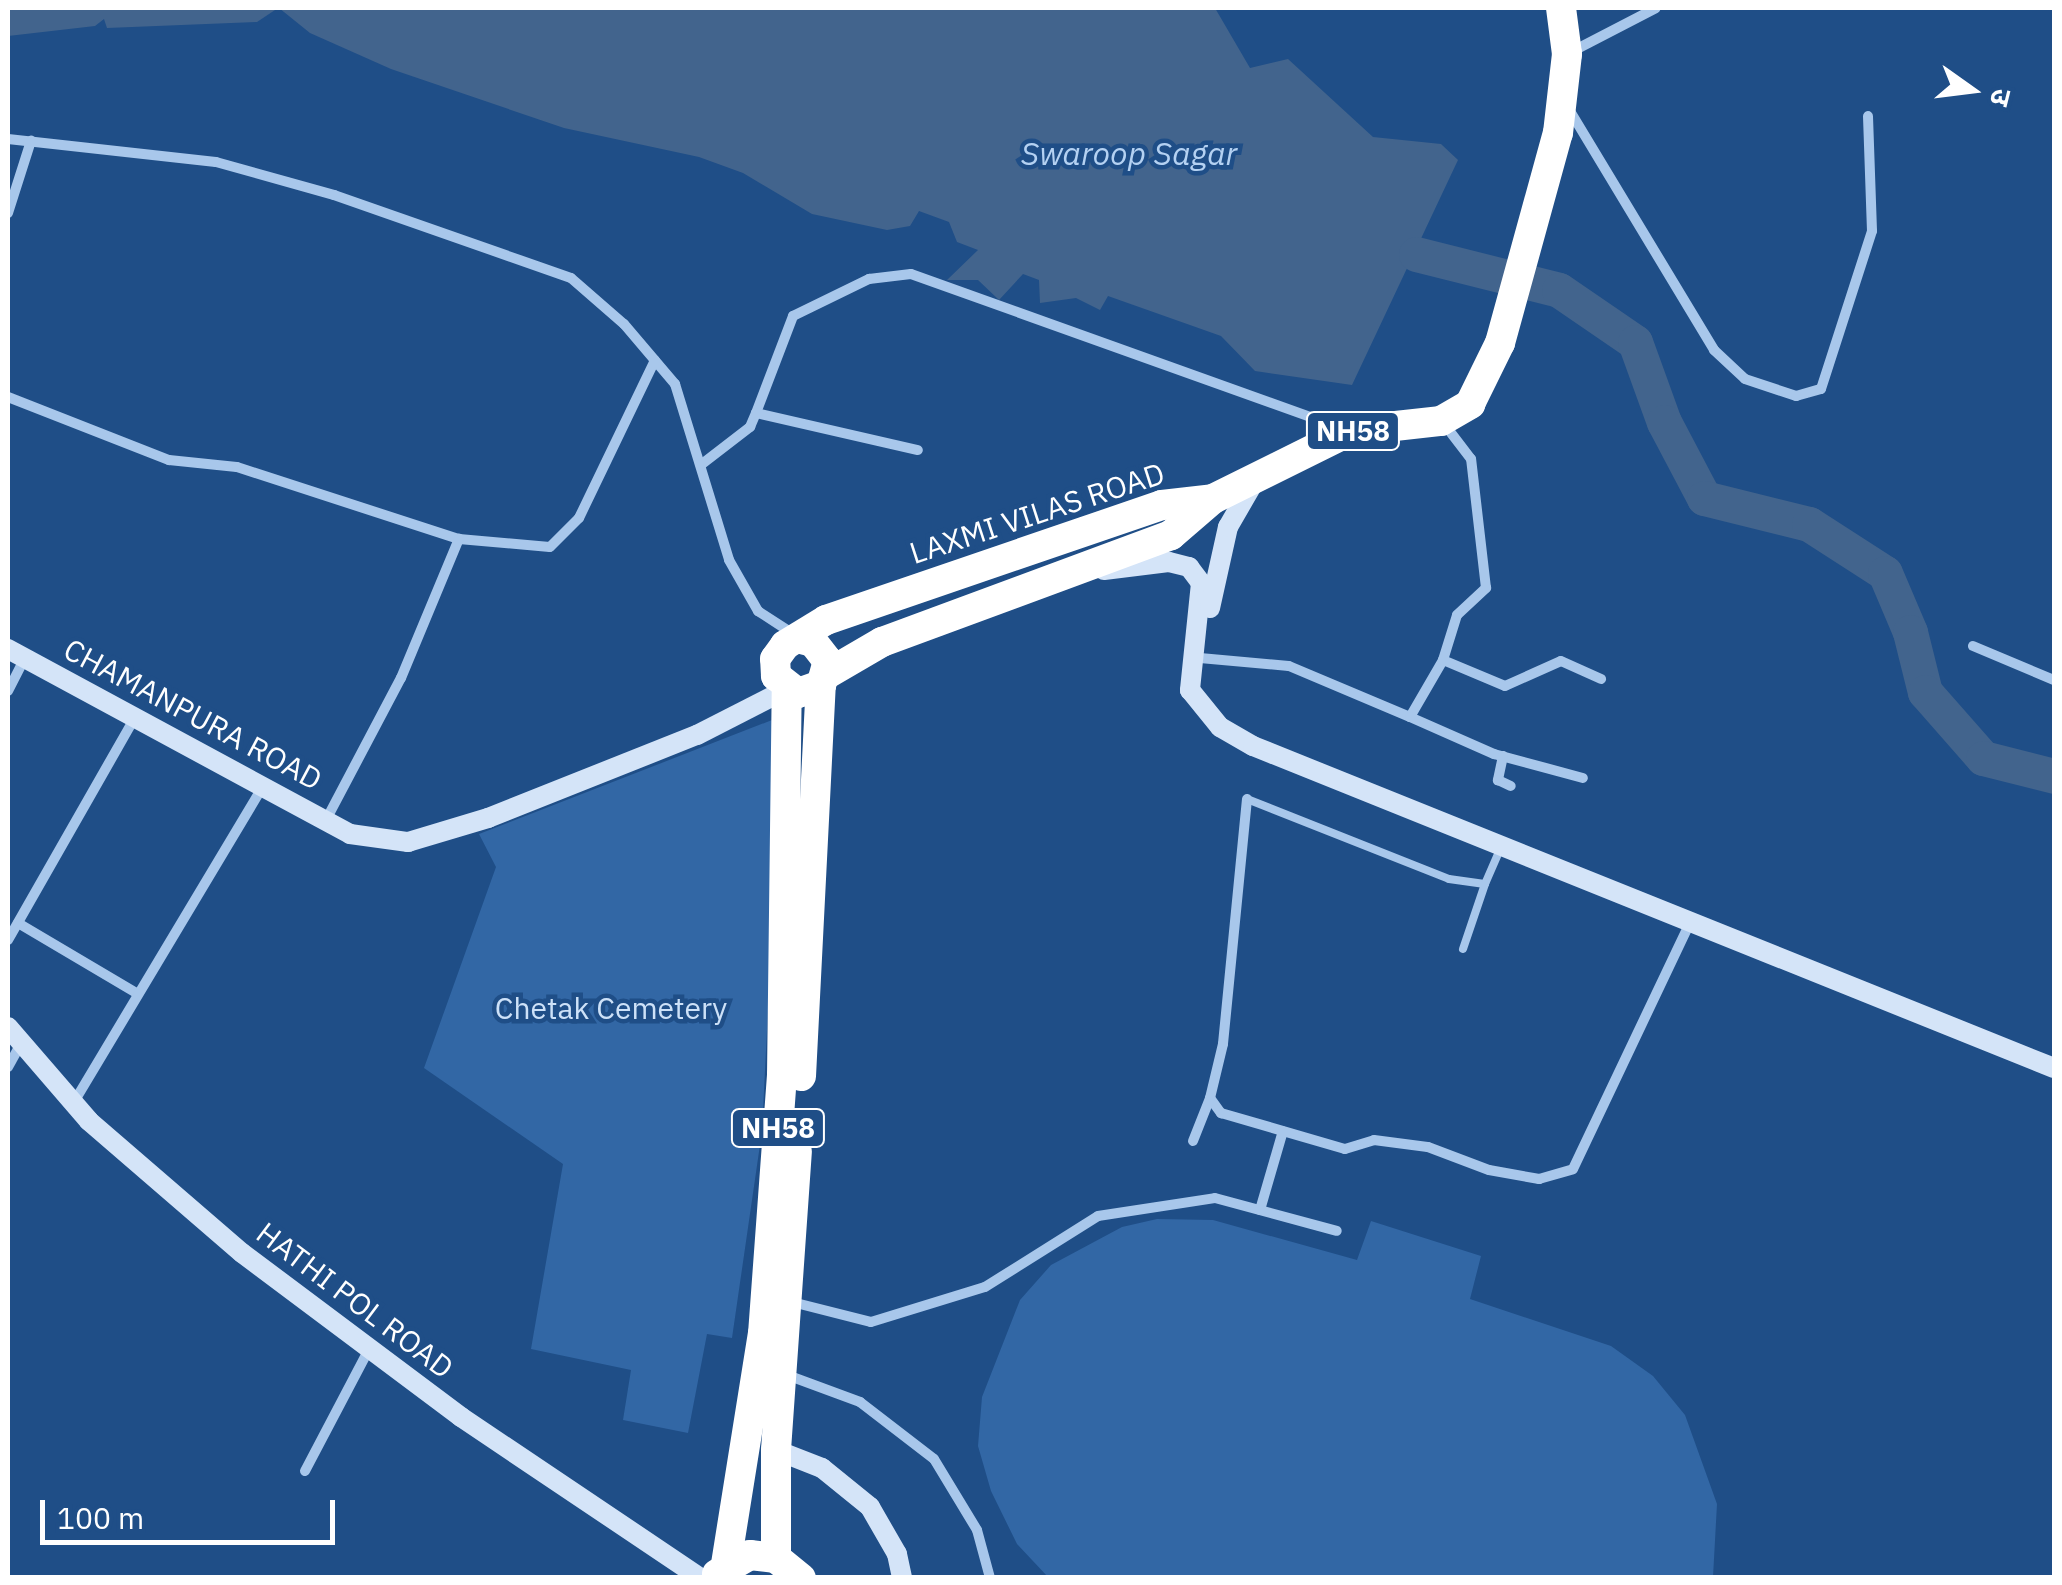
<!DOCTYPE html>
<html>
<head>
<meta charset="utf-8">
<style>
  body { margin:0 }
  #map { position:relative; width:2062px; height:1585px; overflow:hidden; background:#1f4e87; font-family:"IBM Plex Sans","Noto Sans Devanagari",sans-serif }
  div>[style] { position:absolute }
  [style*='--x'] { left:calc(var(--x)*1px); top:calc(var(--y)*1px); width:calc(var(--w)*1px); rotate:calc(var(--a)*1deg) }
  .green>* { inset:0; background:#3267a5 }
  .water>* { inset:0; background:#42648d }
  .river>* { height:35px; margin:-17.5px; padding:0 17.5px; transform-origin:17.5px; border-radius:17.5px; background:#42648d }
  .lane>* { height:8px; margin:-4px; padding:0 4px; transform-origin:4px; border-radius:4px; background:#a8c7eb }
  .street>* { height:10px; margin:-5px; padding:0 5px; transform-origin:5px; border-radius:5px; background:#a8c7eb }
  .secondary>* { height:20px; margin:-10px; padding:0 10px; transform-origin:10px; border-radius:10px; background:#d4e4f8 }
  .highway>* { height:30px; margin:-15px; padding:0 15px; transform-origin:15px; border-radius:15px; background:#fff }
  span { translate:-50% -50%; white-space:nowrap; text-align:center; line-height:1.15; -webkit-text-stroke:9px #1f4e87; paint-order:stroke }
  .shield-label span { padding:2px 8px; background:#1f4e87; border:2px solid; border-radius:8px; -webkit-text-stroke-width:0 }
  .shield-label { font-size:28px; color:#fff; font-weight:700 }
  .street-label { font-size:30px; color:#fff }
  .park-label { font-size:30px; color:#cde1f8 }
  .water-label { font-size:32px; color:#b4d1f2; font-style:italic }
  .frame { position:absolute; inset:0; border:10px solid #fff; pointer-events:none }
  .north { position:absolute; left:1922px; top:40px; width:100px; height:100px; -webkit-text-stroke:8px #1f4e87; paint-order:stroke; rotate:104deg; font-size:28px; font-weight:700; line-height:40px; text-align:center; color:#fff }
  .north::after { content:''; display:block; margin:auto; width:35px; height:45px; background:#fff; clip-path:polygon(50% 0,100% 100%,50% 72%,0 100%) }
  .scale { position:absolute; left:40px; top:1500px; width:295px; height:45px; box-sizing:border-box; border:5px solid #fff; border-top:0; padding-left:12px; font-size:30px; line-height:35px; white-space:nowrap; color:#fff; -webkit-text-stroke:8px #1f4e87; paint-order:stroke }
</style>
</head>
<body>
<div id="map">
  <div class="green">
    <div style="clip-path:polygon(772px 720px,773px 909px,762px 1131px,732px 1338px,707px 1334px,688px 1433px,623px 1420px,631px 1370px,531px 1349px,563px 1164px,424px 1068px,496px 867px,479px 834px)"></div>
    <div style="clip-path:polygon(1157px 1219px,1213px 1220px,1357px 1260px,1371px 1221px,1481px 1256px,1470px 1299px,1611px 1346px,1653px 1376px,1685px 1415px,1717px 1504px,1713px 1577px,1048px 1577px,1017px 1544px,991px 1491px,978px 1446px,982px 1397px,1020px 1300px,1051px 1265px,1122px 1227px)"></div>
  </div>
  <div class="water">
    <div style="clip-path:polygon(8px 8px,278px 8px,257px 22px,107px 28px,104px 19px,95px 26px,8px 36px)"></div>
    <div style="clip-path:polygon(279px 8px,1215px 8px,1250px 68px,1288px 59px,1373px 137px,1441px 144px,1458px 160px,1352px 385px,1255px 371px,1221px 336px,1108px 296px,1100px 310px,1076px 298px,1040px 303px,1039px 280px,1023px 274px,999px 300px,978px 280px,947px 280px,978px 250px,957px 242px,949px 222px,919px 211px,910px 226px,887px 230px,812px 214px,743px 173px,699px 157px,564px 128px,391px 69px,310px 33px)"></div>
  </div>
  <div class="river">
    <div style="--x:1416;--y:254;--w:147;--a:14.1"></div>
    <div style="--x:1559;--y:290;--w:92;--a:34.4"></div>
    <div style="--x:1635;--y:342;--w:85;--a:70.1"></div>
    <div style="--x:1664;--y:422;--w:86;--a:62.2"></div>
    <div style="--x:1704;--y:498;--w:108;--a:13.9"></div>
    <div style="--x:1809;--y:524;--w:90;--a:32.8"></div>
    <div style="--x:1885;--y:573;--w:64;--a:67"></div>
    <div style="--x:1910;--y:632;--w:62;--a:76"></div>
    <div style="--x:1925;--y:692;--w:88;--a:48.7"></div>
    <div style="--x:1983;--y:758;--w:73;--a:14.2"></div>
  </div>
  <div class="lane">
    <div style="--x:1247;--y:799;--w:217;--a:21.6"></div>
    <div style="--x:1449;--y:879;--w:36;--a:8"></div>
    <div style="--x:1485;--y:884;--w:40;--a:-66.6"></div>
    <div style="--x:1463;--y:949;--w:69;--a:-71.3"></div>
  </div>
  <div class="street">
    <div style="--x:1573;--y:51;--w:93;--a:-27.4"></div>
    <div style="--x:1570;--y:111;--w:279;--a:58.9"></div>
    <div style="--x:1714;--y:350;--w:42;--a:43.1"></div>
    <div style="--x:1745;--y:379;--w:54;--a:18.4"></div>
    <div style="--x:1796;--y:396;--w:26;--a:-16"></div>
    <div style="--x:1821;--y:389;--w:166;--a:-72.1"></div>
    <div style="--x:1872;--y:231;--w:115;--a:-92"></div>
    <div style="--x:8;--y:139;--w:209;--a:6.3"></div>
    <div style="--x:216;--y:162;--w:123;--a:15.6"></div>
    <div style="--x:334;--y:195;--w:251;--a:19.3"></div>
    <div style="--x:571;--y:278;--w:70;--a:41"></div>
    <div style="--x:624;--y:324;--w:79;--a:49.6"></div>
    <div style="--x:675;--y:384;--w:184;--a:72.9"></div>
    <div style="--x:729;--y:560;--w:59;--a:60.4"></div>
    <div style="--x:758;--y:611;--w:44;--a:33"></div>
    <div style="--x:8;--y:213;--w:76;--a:-72.3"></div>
    <div style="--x:8;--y:397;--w:173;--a:21.4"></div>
    <div style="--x:169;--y:460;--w:68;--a:5.9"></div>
    <div style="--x:237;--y:467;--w:233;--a:18"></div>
    <div style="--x:459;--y:539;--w:91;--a:5"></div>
    <div style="--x:550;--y:547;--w:41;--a:-45"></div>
    <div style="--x:579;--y:518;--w:175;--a:-64.3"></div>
    <div style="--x:756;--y:413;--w:104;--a:-69.1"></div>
    <div style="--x:793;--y:316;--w:85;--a:-26"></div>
    <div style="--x:869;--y:279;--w:42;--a:-6.8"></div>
    <div style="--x:911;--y:274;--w:458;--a:19.7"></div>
    <div style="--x:702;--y:464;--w:61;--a:-37.6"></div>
    <div style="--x:750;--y:427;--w:15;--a:-67"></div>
    <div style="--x:756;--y:413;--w:166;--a:12.9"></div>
    <div style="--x:1973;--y:646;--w:88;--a:22.8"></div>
    <div style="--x:1200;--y:658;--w:89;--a:5.1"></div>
    <div style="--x:1289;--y:666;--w:131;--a:22.9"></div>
    <div style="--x:1410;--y:717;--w:66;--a:-59.9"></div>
    <div style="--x:1443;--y:660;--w:47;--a:-72.7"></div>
    <div style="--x:1457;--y:615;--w:40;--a:-43"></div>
    <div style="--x:1486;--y:588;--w:130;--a:-96.6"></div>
    <div style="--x:1471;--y:459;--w:43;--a:-127.4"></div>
    <div style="--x:1443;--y:660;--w:67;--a:22.8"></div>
    <div style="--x:1505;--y:686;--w:61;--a:-24.1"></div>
    <div style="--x:1561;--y:661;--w:44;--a:24.2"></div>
    <div style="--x:8;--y:691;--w:36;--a:-63"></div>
    <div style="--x:1410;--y:717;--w:92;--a:23.8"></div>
    <div style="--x:1494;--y:754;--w:92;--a:15.1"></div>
    <div style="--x:1503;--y:756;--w:25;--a:102"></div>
    <div style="--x:1498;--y:780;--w:14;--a:25"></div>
    <div style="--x:1247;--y:799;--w:246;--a:95.6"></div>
    <div style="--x:1223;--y:1044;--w:56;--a:103.5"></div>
    <div style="--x:1210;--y:1098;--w:19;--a:54"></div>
    <div style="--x:1221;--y:1113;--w:129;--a:16.2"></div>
    <div style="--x:1345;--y:1149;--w:30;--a:-17"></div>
    <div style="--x:1374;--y:1140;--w:54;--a:7.4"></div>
    <div style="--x:1428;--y:1147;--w:65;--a:20.7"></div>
    <div style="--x:1489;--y:1170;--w:51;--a:10.2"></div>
    <div style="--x:1539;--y:1179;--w:35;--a:-16"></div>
    <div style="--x:1573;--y:1169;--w:272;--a:-64.6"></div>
    <div style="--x:326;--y:820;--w:161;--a:-62.2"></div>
    <div style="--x:401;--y:678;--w:151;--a:-67.4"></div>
    <div style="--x:18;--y:923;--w:139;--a:30.6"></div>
    <div style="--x:8;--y:940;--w:258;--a:-60.3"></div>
    <div style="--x:8;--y:1067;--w:26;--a:-61"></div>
    <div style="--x:74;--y:1102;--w:368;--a:-59.1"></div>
    <div style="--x:1193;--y:1141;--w:46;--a:-68.4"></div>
    <div style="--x:1260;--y:1210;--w:82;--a:-73.8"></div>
    <div style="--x:792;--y:1302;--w:81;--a:14.2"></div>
    <div style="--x:871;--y:1322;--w:119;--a:-17.1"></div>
    <div style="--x:985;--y:1287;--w:133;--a:-32.1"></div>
    <div style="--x:1098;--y:1216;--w:118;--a:-8.7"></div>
    <div style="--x:1215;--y:1198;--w:126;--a:15.1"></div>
    <div style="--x:787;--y:1375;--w:78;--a:20.3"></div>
    <div style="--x:860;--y:1402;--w:93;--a:37.6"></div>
    <div style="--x:934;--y:1459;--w:83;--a:58.8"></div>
    <div style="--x:977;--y:1530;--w:50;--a:74.8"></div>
    <div style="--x:305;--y:1471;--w:138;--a:-62.3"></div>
  </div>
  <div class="secondary">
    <div style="--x:1104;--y:570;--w:65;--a:-7"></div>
    <div style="--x:1169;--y:562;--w:21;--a:14"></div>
    <div style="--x:1189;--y:567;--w:20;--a:53"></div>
    <div style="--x:1201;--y:583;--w:108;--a:95.9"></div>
    <div style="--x:1190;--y:690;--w:48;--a:51"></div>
    <div style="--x:1220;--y:727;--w:38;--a:30"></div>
    <div style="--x:1253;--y:746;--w:863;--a:21.9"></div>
    <div style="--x:1210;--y:608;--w:83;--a:-77.5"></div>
    <div style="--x:1228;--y:527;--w:52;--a:-60"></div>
    <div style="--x:8;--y:649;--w:389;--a:28.4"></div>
    <div style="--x:350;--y:834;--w:59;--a:7.9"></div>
    <div style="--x:408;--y:842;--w:84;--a:-16.7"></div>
    <div style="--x:488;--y:818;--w:225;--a:-21.7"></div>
    <div style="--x:697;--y:735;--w:101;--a:-27.1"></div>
    <div style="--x:8;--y:1027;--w:124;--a:49.2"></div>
    <div style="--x:89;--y:1121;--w:202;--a:40.8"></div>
    <div style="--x:242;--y:1253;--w:274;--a:36.8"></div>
    <div style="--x:461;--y:1417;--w:289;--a:33.9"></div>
    <div style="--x:776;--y:1450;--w:49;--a:21.4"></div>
    <div style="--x:822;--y:1468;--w:62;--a:39.1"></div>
    <div style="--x:870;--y:1507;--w:54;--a:60.1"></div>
    <div style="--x:897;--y:1554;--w:25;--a:78"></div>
  </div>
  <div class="highway">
    <div style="--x:801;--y:639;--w:12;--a:14"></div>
    <div style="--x:813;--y:642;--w:24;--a:52"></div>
    <div style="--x:828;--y:661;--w:25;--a:106"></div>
    <div style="--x:821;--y:685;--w:24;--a:161"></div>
    <div style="--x:798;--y:693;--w:28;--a:-142"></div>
    <div style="--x:776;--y:676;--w:17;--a:-93"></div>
    <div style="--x:775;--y:659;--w:17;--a:-54"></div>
    <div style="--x:785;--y:645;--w:48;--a:-31.4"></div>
    <div style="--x:826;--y:620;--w:355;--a:-18.9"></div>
    <div style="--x:1162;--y:505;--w:51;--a:-6.7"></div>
    <div style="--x:1213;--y:499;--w:153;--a:-26.4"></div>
    <div style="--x:1350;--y:431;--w:92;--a:-6.3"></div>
    <div style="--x:1441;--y:421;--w:34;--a:-30"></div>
    <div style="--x:1470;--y:404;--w:68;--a:-63.8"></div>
    <div style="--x:1500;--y:343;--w:218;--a:-74.6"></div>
    <div style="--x:1558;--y:133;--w:80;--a:-83.5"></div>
    <div style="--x:1567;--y:54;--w:46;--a:-97.4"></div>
    <div style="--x:827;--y:674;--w:64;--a:-30.2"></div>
    <div style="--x:882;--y:642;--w:308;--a:-20.3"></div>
    <div style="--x:1171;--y:535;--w:55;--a:-40.6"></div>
    <div style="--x:801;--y:1076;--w:392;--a:-87.1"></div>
    <div style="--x:776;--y:1558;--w:108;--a:-90"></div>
    <div style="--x:776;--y:1450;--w:299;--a:-86"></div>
    <div style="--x:726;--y:1564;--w:233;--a:-80.9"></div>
    <div style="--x:763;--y:1334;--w:259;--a:-85.8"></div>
    <div style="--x:782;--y:1076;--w:387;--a:-89.3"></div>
    <div style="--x:717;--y:1574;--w:38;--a:-30"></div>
    <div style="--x:750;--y:1555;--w:26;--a:7"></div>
    <div style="--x:776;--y:1558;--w:32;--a:39"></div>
  </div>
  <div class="shield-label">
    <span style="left:1353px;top:431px">NH58</span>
    <span style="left:778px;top:1128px">NH58</span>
  </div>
  <div class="street-label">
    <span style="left:1037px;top:513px;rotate:-18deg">LAXMI VILAS ROAD</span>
    <span style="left:193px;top:714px;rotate:28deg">CHAMANPURA ROAD</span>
    <span style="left:355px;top:1300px;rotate:37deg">HATHI POL ROAD</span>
  </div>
  <div class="park-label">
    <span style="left:611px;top:1008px">Chetak Cemetery</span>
  </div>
  <div class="water-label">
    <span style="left:1129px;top:153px">Swaroop Sagar</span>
  </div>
  <div class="frame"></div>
  <div class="north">उ</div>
  <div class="scale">100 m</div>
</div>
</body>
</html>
